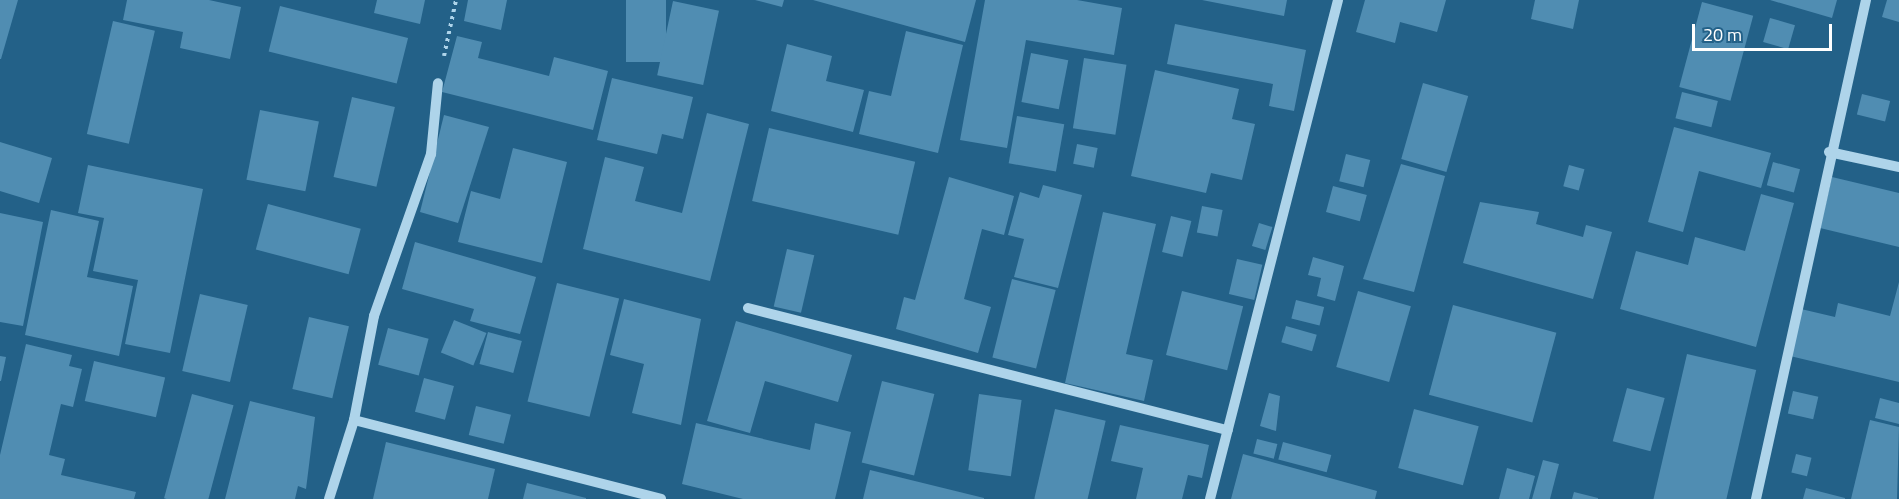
<!DOCTYPE html>
<html>
<head>
<meta charset="utf-8">
<style>
  body { margin:0 }
  #map { position:relative; width:1899px; height:499px; overflow:hidden; background:#236188; font-family:"Titillium Web",sans-serif }
  div>[style] { position:absolute }
  [style*='--x'] { left:calc(var(--x)*1px); top:calc(var(--y)*1px); width:calc(var(--w)*1px); rotate:calc(var(--a)*1deg) }
  .building>* { inset:0; background:#508db2; transform-origin:0 0 }
  .path>* { height:4px; margin-top:-2px; transform-origin:0; background:repeating-linear-gradient(90deg,#aed4ea 0 3px,transparent 0 7.5px) }
  .minor>* { height:10px; margin:-5px; padding:0 5px; transform-origin:5px; border-radius:5px; background:#aed4ea }
  span { translate:-50% -50%; white-space:nowrap; text-align:center; line-height:1.15; -webkit-text-stroke:6px #236188; paint-order:stroke }
  .scale { position:absolute; left:1692px; top:24px; width:140px; height:27px; box-sizing:border-box; border:3px solid #fff; border-top:0; padding-left:8px; font-size:18px; line-height:21px; white-space:nowrap; color:#fff; -webkit-text-stroke:4px #236188; paint-order:stroke }
</style>
</head>
<body>
<div id="map">
  <div class="building">
    <div style="clip-path:polygon(0 0,18px 0,1px 59px,0 59px)"></div>
    <div style="clip-path:polygon(127px 0,209px 0,241px 7px,230px 59px,180px 48px,183px 32px,123px 20px)"></div>
    <div style="clip-path:polygon(377px 0,425px 0,420px 24px,374px 13px)"></div>
    <div style="clip-path:polygon(468px 0,507px 0,501px 30px,464px 21px)"></div>
    <div style="left:626px;top:0;width:40px;height:62px"></div>
    <div style="clip-path:polygon(755px 0,784px 0,782px 7px)"></div>
    <div style="clip-path:polygon(813px 0,976px 0,965px 42px)"></div>
    <div style="clip-path:polygon(985px 0,1077px 0,1122px 8px,1114px 55px,1026px 40px,1007px 148px,960px 140px)"></div>
    <div style="clip-path:polygon(1202px 0,1287px 0,1284px 16px)"></div>
    <div style="clip-path:polygon(1365px 0,1446px 0,1437px 32px,1400px 22px,1395px 43px,1356px 32px)"></div>
    <div style="clip-path:polygon(1535px 0,1579px 0,1573px 29px,1531px 19px)"></div>
    <div style="clip-path:polygon(1770px 0,1837px 0,1832px 18px)"></div>
    <div style="clip-path:polygon(1887px 0,1899px 0,1899px 22px,1882px 17px)"></div>
    <div style="left:673px;top:1px;width:47px;height:76px;rotate:12deg"></div>
    <div style="left:1702px;top:2px;width:53px;height:88px;rotate:15deg"></div>
    <div style="left:280px;top:6px;width:132px;height:47px;rotate:14deg"></div>
    <div style="left:1770px;top:18px;width:26px;height:25px;rotate:16deg"></div>
    <div style="left:113px;top:21px;width:43px;height:116px;rotate:13deg"></div>
    <div style="clip-path:polygon(1175px 24px,1306px 50px,1294px 111px,1269px 106px,1273px 84px,1167px 64px)"></div>
    <div style="clip-path:polygon(906px 31px,963px 45px,938px 153px,859px 134px,869px 91px,891px 96px)"></div>
    <div style="clip-path:polygon(457px 36px,482px 42px,478px 58px,549px 76px,554px 57px,608px 71px,593px 130px,442px 92px)"></div>
    <div style="clip-path:polygon(787px 44px,832px 56px,826px 81px,864px 90px,853px 132px,771px 111px)"></div>
    <div style="left:1031px;top:53px;width:38px;height:50px;rotate:11deg"></div>
    <div style="left:1084px;top:58px;width:43px;height:71px;rotate:9deg"></div>
    <div style="clip-path:polygon(1155px 70px,1239px 89px,1232px 119px,1255px 124px,1242px 180px,1211px 173px,1206px 193px,1131px 176px)"></div>
    <div style="clip-path:polygon(612px 78px,693px 97px,683px 139px,662px 134px,657px 154px,597px 140px)"></div>
    <div style="left:1423px;top:83px;width:47px;height:79px;rotate:16deg"></div>
    <div style="left:1682px;top:92px;width:37px;height:27px;rotate:14deg"></div>
    <div style="left:1862px;top:94px;width:29px;height:21px;rotate:14deg"></div>
    <div style="left:352px;top:97px;width:44px;height:82px;rotate:13deg"></div>
    <div style="left:260px;top:110px;width:60px;height:71px;rotate:11deg"></div>
    <div style="clip-path:polygon(707px 113px,749px 124px,710px 281px,583px 249px,605px 157px,644px 167px,635px 201px,682px 213px)"></div>
    <div style="clip-path:polygon(444px 115px,489px 127px,458px 223px,420px 212px)"></div>
    <div style="left:1017px;top:116px;width:48px;height:48px;rotate:10deg"></div>
    <div style="clip-path:polygon(1674px 127px,1771px 153px,1761px 188px,1699px 171px,1683px 232px,1648px 222px)"></div>
    <div style="left:769px;top:128px;width:150px;height:75px;rotate:13deg"></div>
    <div style="clip-path:polygon(0 142px,52px 158px,39px 203px,0 191px)"></div>
    <div style="left:1077px;top:144px;width:21px;height:20px;rotate:11deg"></div>
    <div style="clip-path:polygon(513px 148px,567px 162px,542px 263px,458px 242px,471px 191px,500px 199px)"></div>
    <div style="left:1346px;top:154px;width:25px;height:28px;rotate:14deg"></div>
    <div style="left:1773px;top:162px;width:28px;height:24px;rotate:15deg"></div>
    <div style="clip-path:polygon(1401px 164px,1445px 176px,1414px 292px,1363px 279px)"></div>
    <div style="clip-path:polygon(88px 165px,203px 189px,170px 353px,125px 344px,138px 280px,93px 271px,104px 218px,78px 213px)"></div>
    <div style="left:1569px;top:165px;width:16px;height:22px;rotate:15deg"></div>
    <div style="clip-path:polygon(949px 177px,1014px 196px,1004px 235px,982px 229px,964px 299px,991px 307px,978px 353px,896px 329px,904px 297px,915px 300px)"></div>
    <div style="clip-path:polygon(1832px 177px,1899px 193px,1899px 247px,1820px 228px)"></div>
    <div style="clip-path:polygon(1043px 185px,1082px 195px,1058px 288px,1014px 277px,1024px 239px,1008px 235px,1020px 192px,1039px 198px)"></div>
    <div style="left:1333px;top:186px;width:35px;height:27px;rotate:15deg"></div>
    <div style="clip-path:polygon(1761px 194px,1794px 203px,1756px 347px,1620px 309px,1636px 251px,1688px 265px,1695px 237px,1745px 251px)"></div>
    <div style="clip-path:polygon(1480px 202px,1539px 212px,1536px 224px,1583px 237px,1586px 225px,1612px 232px,1593px 299px,1463px 263px)"></div>
    <div style="left:268px;top:204px;width:96px;height:47px;rotate:15deg"></div>
    <div style="left:1202px;top:206px;width:21px;height:27px;rotate:11deg"></div>
    <div style="clip-path:polygon(51px 210px,99px 221px,87px 277px,133px 286px,119px 356px,25px 335px)"></div>
    <div style="clip-path:polygon(1103px 212px,1156px 224px,1126px 354px,1153px 360px,1144px 401px,1065px 383px)"></div>
    <div style="clip-path:polygon(0 213px,43px 222px,23px 326px,0 322px)"></div>
    <div style="left:1171px;top:216px;width:21px;height:37px;rotate:14deg"></div>
    <div style="left:1259px;top:223px;width:14px;height:24px;rotate:17deg"></div>
    <div style="clip-path:polygon(415px 242px,536px 277px,520px 334px,470px 321px,474px 309px,402px 289px)"></div>
    <div style="left:787px;top:249px;width:28px;height:59px;rotate:13deg"></div>
    <div style="clip-path:polygon(1313px 257px,1344px 266px,1335px 301px,1317px 296px,1321px 278px,1308px 275px)"></div>
    <div style="left:1237px;top:259px;width:26px;height:36px;rotate:13deg"></div>
    <div style="left:1012px;top:279px;width:45px;height:81px;rotate:14deg"></div>
    <div style="clip-path:polygon(1899px 282px,1899px 382px,1790px 356px,1801px 309px,1835px 317px,1838px 303px,1890px 316px)"></div>
    <div style="left:557px;top:283px;width:64px;height:122px;rotate:14deg"></div>
    <div style="left:1182px;top:291px;width:63px;height:66px;rotate:14deg"></div>
    <div style="left:1358px;top:291px;width:55px;height:79px;rotate:16deg"></div>
    <div style="left:200px;top:294px;width:49px;height:79px;rotate:13deg"></div>
    <div style="clip-path:polygon(624px 299px,701px 319px,681px 425px,632px 413px,644px 364px,610px 355px)"></div>
    <div style="left:1296px;top:300px;width:29px;height:19px;rotate:14deg"></div>
    <div style="left:1453px;top:305px;width:107px;height:93px;rotate:15deg"></div>
    <div style="left:309px;top:317px;width:41px;height:74px;rotate:13deg"></div>
    <div style="left:454px;top:320px;width:35px;height:35px;rotate:22deg"></div>
    <div style="clip-path:polygon(736px 321px,852px 355px,838px 402px,765px 381px,750px 433px,707px 421px)"></div>
    <div style="left:1286px;top:326px;width:32px;height:17px;rotate:16deg"></div>
    <div style="left:388px;top:328px;width:42px;height:38px;rotate:15deg"></div>
    <div style="left:488px;top:332px;width:35px;height:33px;rotate:15deg"></div>
    <div style="clip-path:polygon(26px 344px,72px 355px,69px 366px,82px 369px,73px 407px,61px 404px,49px 455px,65px 459px,61px 475px,136px 492px,134px 499px,0 499px,0 455px)"></div>
    <div style="left:1687px;top:354px;width:71px;height:149px;rotate:13deg"></div>
    <div style="clip-path:polygon(0 356px,6px 357px,1px 381px,0 381px)"></div>
    <div style="left:94px;top:361px;width:73px;height:41px;rotate:13deg"></div>
    <div style="left:424px;top:378px;width:31px;height:35px;rotate:15deg"></div>
    <div style="left:882px;top:381px;width:54px;height:84px;rotate:14deg"></div>
    <div style="left:1627px;top:388px;width:39px;height:55px;rotate:15deg"></div>
    <div style="left:1793px;top:391px;width:26px;height:23px;rotate:13deg"></div>
    <div style="clip-path:polygon(1269px 393px,1280px 396px,1276px 431px,1260px 426px)"></div>
    <div style="left:192px;top:394px;width:43px;height:108px;rotate:15deg"></div>
    <div style="left:979px;top:394px;width:43px;height:77px;rotate:8deg"></div>
    <div style="clip-path:polygon(1880px 398px,1899px 403px,1899px 424px,1875px 418px)"></div>
    <div style="clip-path:polygon(250px 401px,315px 417px,306px 489px,298px 486px,295px 499px,225px 499px)"></div>
    <div style="left:476px;top:406px;width:36px;height:30px;rotate:14deg"></div>
    <div style="left:1055px;top:409px;width:52px;height:92px;rotate:13deg"></div>
    <div style="left:1414px;top:409px;width:67px;height:61px;rotate:15deg"></div>
    <div style="clip-path:polygon(1870px 420px,1899px 427px,1897px 499px,1851px 499px)"></div>
    <div style="clip-path:polygon(696px 423px,810px 450px,815px 423px,851px 432px,835px 499px,743px 499px,682px 484px)"></div>
    <div style="clip-path:polygon(1120px 425px,1209px 445px,1202px 478px,1188px 475px,1182px 499px,1136px 499px,1143px 468px,1111px 461px)"></div>
    <div style="left:1257px;top:439px;width:21px;height:15px;rotate:14deg"></div>
    <div style="clip-path:polygon(386px 442px,495px 469px,488px 499px,373px 499px)"></div>
    <div style="left:1283px;top:442px;width:50px;height:18px;rotate:15deg"></div>
    <div style="clip-path:polygon(1243px 454px,1377px 491px,1375px 499px,1231px 499px)"></div>
    <div style="left:1796px;top:454px;width:16px;height:19px;rotate:14deg"></div>
    <div style="clip-path:polygon(1543px 460px,1559px 464px,1550px 499px,1532px 499px)"></div>
    <div style="clip-path:polygon(1507px 468px,1535px 476px,1529px 499px,1499px 499px)"></div>
    <div style="clip-path:polygon(870px 470px,984px 498px,984px 499px,863px 499px)"></div>
    <div style="clip-path:polygon(527px 483px,586px 498px,586px 499px,523px 499px)"></div>
    <div style="clip-path:polygon(1806px 488px,1845px 498px,1845px 499px,1803px 499px)"></div>
    <div style="clip-path:polygon(1574px 492px,1598px 498px,1598px 499px,1572px 499px)"></div>
  </div>
  <div class="path">
    <div style="--x:444;--y:56;--w:57;--a:-77.9"></div>
  </div>
  <div class="minor">
    <div style="--x:1829;--y:152;--w:72;--a:12.1"></div>
    <div style="--x:748;--y:308;--w:495;--a:14.3"></div>
    <div style="--x:354;--y:420;--w:317;--a:14.4"></div>
    <div style="--x:329;--y:499;--w:83;--a:-72.4"></div>
    <div style="--x:354;--y:420;--w:106;--a:-79.1"></div>
    <div style="--x:374;--y:316;--w:172;--a:-70.6"></div>
    <div style="--x:431;--y:154;--w:71;--a:-84.4"></div>
    <div style="--x:1210;--y:499;--w:515;--a:-75.61"></div>
    <div style="--x:1756;--y:499;--w:511;--a:-77.57"></div>
  </div>
  <div class="scale">20 m</div>
</div>
</body>
</html>
